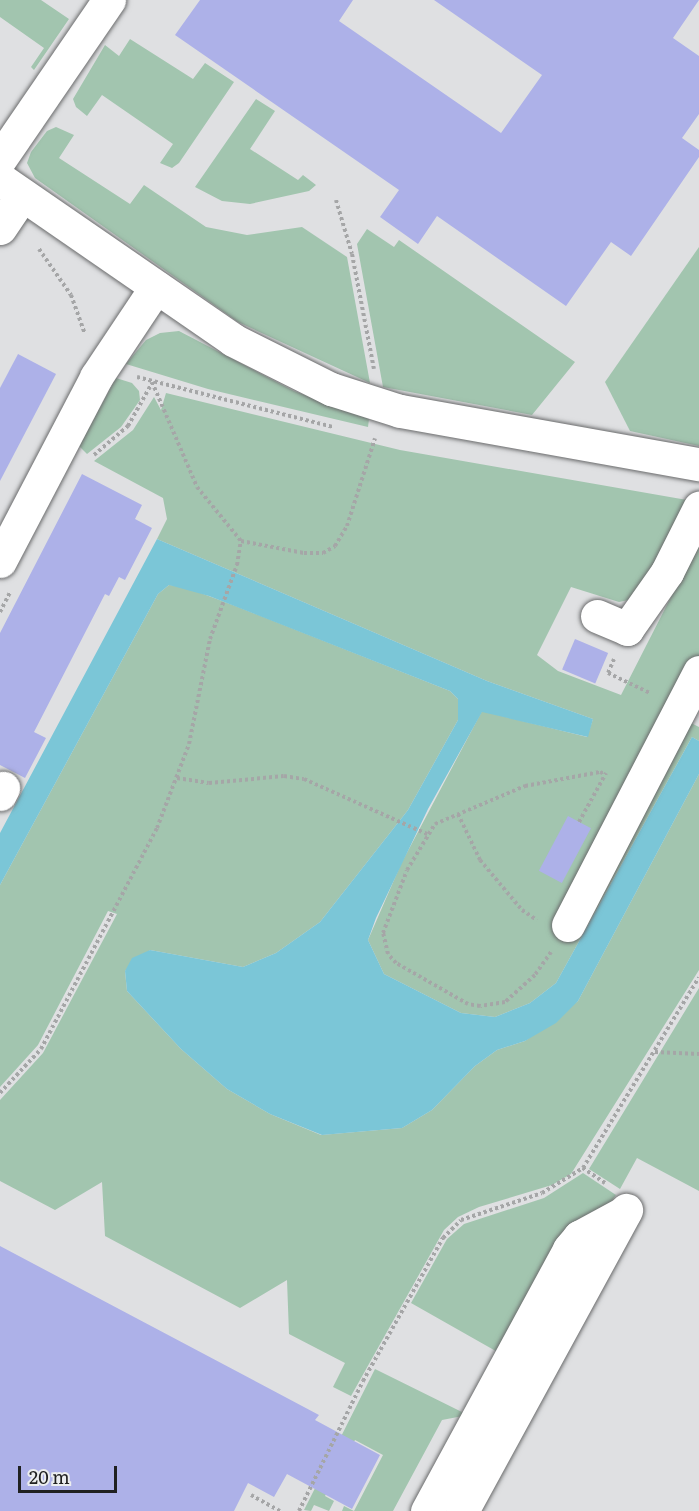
<!DOCTYPE html>
<html>
<head>
<meta charset="utf-8">
<style>
  body { margin:0 }
  #map { position:relative; width:699px; height:1511px; overflow:hidden; background:#dfe0e2; font-family:Literata,serif }
  div>[style] { position:absolute }
  [style*='--x'] { left:calc(var(--x)*1px); top:calc(var(--y)*1px); width:calc(var(--w)*1px); rotate:calc(var(--a)*1deg) }
  .green>* { inset:0; background:#a2c5af }
  .water>* { inset:0; background:#7bc6d7 }
  .building>* { inset:0; background:#adb1e8; transform-origin:0 0 }
  .path>* { height:4px; margin-top:-2px; transform-origin:0; background:repeating-linear-gradient(90deg,#a5a6a7 0 3px,transparent 0 6px) }
  .roads { filter:drop-shadow(0 0 2px #6a6b6c) drop-shadow(0 0 2px #6a6b6c) }
  .minor>* { height:33px; margin:-16.5px; padding:0 16.5px; transform-origin:16.5px; border-radius:16.5px; background:#fff }
  span { translate:-50% -50%; white-space:nowrap; text-align:center; line-height:1.15; -webkit-text-stroke:5px #eceeef; paint-order:stroke }
  .scale { position:absolute; left:18px; top:1466px; width:99px; height:27px; box-sizing:border-box; border:3px solid #202121; border-top:0; padding-left:8px; font-size:18px; line-height:21px; white-space:nowrap; color:#202121; -webkit-text-stroke:4px #eceeef; paint-order:stroke }
</style>
</head>
<body>
<div id="map">
  <div class="green">
    <div style="clip-path:polygon(0 0,41px 0,69px 19px,34px 70px,31px 67px,44px 48px,0 17px)"></div>
    <div style="clip-path:polygon(130px 39px,193px 79px,205px 63px,234px 82px,179px 163px,172px 168px,160px 163px,173px 144px,102px 95px,87px 116px,76px 107px,73px 99px,105px 45px,119px 56px)"></div>
    <div style="clip-path:polygon(256px 99px,275px 111px,250px 149px,298px 180px,303px 175px,316px 185px,309px 191px,250px 204px,222px 201px,195px 187px)"></div>
    <div style="clip-path:polygon(56px 127px,74px 135px,59px 158px,130px 204px,144px 185px,206px 227px,247px 235px,302px 227px,347px 257px,370px 383px,238px 322px,35px 178px,27px 163px,31px 152px,47px 131px)"></div>
    <div style="clip-path:polygon(367px 229px,394px 247px,399px 240px,575px 362px,532px 415px,383px 387px,357px 244px)"></div>
    <div style="clip-path:polygon(699px 247px,699px 446px,630px 431px,605px 382px)"></div>
    <div style="clip-path:polygon(179px 331px,294px 391px,369px 419px,368px 427px,208px 389px,126px 364px,146px 340px,160px 333px)"></div>
    <div style="clip-path:polygon(116px 378px,132px 383px,139px 391px,140px 400px,121px 427px,87px 454px,79px 446px)"></div>
    <div style="clip-path:polygon(166px 393px,400px 450px,687px 500px,642px 589px,633px 599px,619px 602px,571px 587px,537px 655px,558px 671px,621px 695px,699px 542px,699px 657px,683px 719px,699px 727px,699px 741px,692px 737px,556px 983px,530px 1003px,495px 1017px,461px 1013px,384px 974px,368px 940px,401px 864px,482px 711px,587px 737px,593px 719px,487px 681px,157px 539px,167px 519px,163px 498px,94px 461px,133px 430px,154px 397px,161px 410px)"></div>
    <div style="clip-path:polygon(169px 585px,182px 586px,238px 607px,450px 691px,458px 699px,458px 720px,408px 810px,320px 922px,276px 953px,243px 967px,150px 950px,125px 971px,127px 991px,181px 1049px,227px 1089px,270px 1114px,321px 1135px,402px 1128px,432px 1110px,475px 1066px,497px 1050px,525px 1041px,578px 1001px,699px 774px,699px 970px,571px 1174px,552px 1185px,479px 1207px,458px 1217px,444px 1230px,351px 1396px,333px 1387px,345px 1363px,289px 1334px,287px 1280px,240px 1308px,105px 1236px,102px 1182px,55px 1210px,0 1181px,0 1100px,43px 1053px,117px 914px,108px 911px,38px 1045px,0 1087px,0 885px,158px 594px)"></div>
    <div style="clip-path:polygon(699px 988px,699px 1191px,637px 1158px,620px 1189px,589px 1169px)"></div>
    <div style="clip-path:polygon(583px 1173px,616px 1195px,501px 1354px,411px 1303px,447px 1239px,464px 1224px,544px 1198px)"></div>
    <div style="clip-path:polygon(375px 1369px,468px 1415px,442px 1420px,393px 1511px,342px 1511px,344px 1506px,354px 1511px,383px 1455px,355px 1440px,325px 1496px,334px 1501px,329px 1511px,314px 1505px,311px 1511px,304px 1510px)"></div>
  </div>
  <div class="water">
    <div style="clip-path:polygon(157px 539px,487px 681px,593px 719px,588px 737px,482px 712px,428px 809px,376px 918px,368px 940px,384px 974px,461px 1013px,495px 1017px,530px 1003px,556px 983px,692px 737px,699px 741px,699px 774px,578px 1001px,556px 1023px,525px 1041px,497px 1050px,475px 1066px,432px 1110px,402px 1128px,322px 1135px,270px 1114px,227px 1089px,181px 1049px,127px 991px,125px 971px,132px 958px,150px 950px,243px 967px,276px 953px,320px 922px,408px 810px,458px 720px,458px 699px,450px 691px,209px 596px,169px 585px,158px 594px,0 885px,0 833px)"></div>
  </div>
  <div class="building">
    <div style="clip-path:polygon(200px 0,353px 0,339px 21px,501px 133px,542px 75px,434px 0,699px 0,673px 38px,699px 56px,699px 114px,682px 138px,699px 150px,699px 157px,631px 256px,611px 242px,566px 306px,437px 216px,418px 244px,380px 217px,399px 190px,175px 35px)"></div>
    <div style="clip-path:polygon(18px 354px,56px 374px,0 481px,0 388px)"></div>
    <div style="clip-path:polygon(82px 474px,142px 505px,135px 519px,152px 528px,125px 580px,119px 577px,109px 596px,105px 594px,34px 732px,46px 738px,25px 778px,0 765px,0 633px)"></div>
    <div style="left:575px;top:639px;width:36px;height:33px;rotate:23deg"></div>
    <div style="left:568px;top:816px;width:26px;height:62px;rotate:28deg"></div>
    <div style="clip-path:polygon(0 1246px,319px 1415px,315px 1420px,380px 1455px,352px 1509px,287px 1474px,274px 1497px,248px 1483px,234px 1511px,0 1511px)"></div>
  </div>
  <div class="path">
    <div style="--x:336;--y:200;--w:56;--a:73.5"></div>
    <div style="--x:352;--y:254;--w:117;--a:79.2"></div>
    <div style="--x:39;--y:249;--w:56;--a:55.2"></div>
    <div style="--x:71;--y:295;--w:41;--a:70.3"></div>
    <div style="--x:137;--y:377;--w:202;--a:14.3"></div>
    <div style="--x:152;--y:382;--w:114;--a:66.8"></div>
    <div style="--x:197;--y:487;--w:70;--a:50.8"></div>
    <div style="--x:241;--y:541;--w:64;--a:10.8"></div>
    <div style="--x:304;--y:553;--w:19;--a:0"></div>
    <div style="--x:323;--y:553;--w:14;--a:-30"></div>
    <div style="--x:335;--y:546;--w:23;--a:-59"></div>
    <div style="--x:347;--y:526;--w:92;--a:-72.3"></div>
    <div style="--x:94;--y:455;--w:45;--a:-40.5"></div>
    <div style="--x:128;--y:426;--w:49;--a:-60.8"></div>
    <div style="--x:0;--y:612;--w:22;--a:-63"></div>
    <div style="--x:614;--y:659;--w:15;--a:113"></div>
    <div style="--x:608;--y:673;--w:47;--a:25.5"></div>
    <div style="--x:177;--y:778;--w:32;--a:9"></div>
    <div style="--x:209;--y:783;--w:75;--a:-5.3"></div>
    <div style="--x:284;--y:776;--w:20;--a:9"></div>
    <div style="--x:304;--y:779;--w:135;--a:24.1"></div>
    <div style="--x:458;--y:814;--w:51;--a:64.4"></div>
    <div style="--x:480;--y:860;--w:65;--a:50"></div>
    <div style="--x:522;--y:910;--w:18;--a:34"></div>
    <div style="--x:579;--y:822;--w:56;--a:-61.1"></div>
    <div style="--x:551;--y:952;--w:28;--a:125"></div>
    <div style="--x:535;--y:975;--w:40;--a:138"></div>
    <div style="--x:505;--y:1002;--w:25;--a:171"></div>
    <div style="--x:480;--y:1006;--w:12;--a:-171"></div>
    <div style="--x:468;--y:1004;--w:83;--a:-150.3"></div>
    <div style="--x:396;--y:963;--w:12;--a:-132"></div>
    <div style="--x:388;--y:954;--w:22;--a:-103"></div>
    <div style="--x:383;--y:933;--w:67;--a:-69.1"></div>
    <div style="--x:407;--y:870;--w:54;--a:-58.7"></div>
    <div style="--x:435;--y:824;--w:98;--a:-22.9"></div>
    <div style="--x:525;--y:786;--w:76;--a:-10.6"></div>
    <div style="--x:600;--y:772;--w:5;--a:22"></div>
    <div style="--x:655;--y:1052;--w:44;--a:2.6"></div>
    <div style="--x:0;--y:1093;--w:60;--a:-47"></div>
    <div style="--x:41;--y:1049;--w:250;--a:-62.3"></div>
    <div style="--x:157;--y:828;--w:90;--a:-69.1"></div>
    <div style="--x:189;--y:744;--w:107;--a:-78.7"></div>
    <div style="--x:210;--y:639;--w:79;--a:-70"></div>
    <div style="--x:237;--y:565;--w:24;--a:-81"></div>
    <div style="--x:605;--y:1183;--w:27;--a:-146"></div>
    <div style="--x:583;--y:1168;--w:223;--a:-58.7"></div>
    <div style="--x:251;--y:1495;--w:33;--a:29"></div>
    <div style="--x:299;--y:1511;--w:145;--a:-63.8"></div>
    <div style="--x:363;--y:1381;--w:164;--a:-60.8"></div>
    <div style="--x:443;--y:1238;--w:25;--a:-45"></div>
    <div style="--x:461;--y:1220;--w:85;--a:-18.4"></div>
    <div style="--x:542;--y:1193;--w:48;--a:-31.4"></div>
  </div>
  <div class="roads">
    <div class="minor">
      <div style="--x:0;--y:159;--w:193;--a:-55.6"></div>
      <div style="--x:0;--y:179;--w:283;--a:34.6"></div>
      <div style="--x:233;--y:340;--w:110;--a:26.6"></div>
      <div style="--x:331;--y:389;--w:72;--a:17.7"></div>
      <div style="--x:400;--y:411;--w:304;--a:10.1"></div>
      <div style="--x:0;--y:228;--w:40;--a:-56"></div>
      <div style="--x:0;--y:561;--w:208;--a:-62.4"></div>
      <div style="--x:96;--y:377;--w:108;--a:-56.3"></div>
      <div style="--x:597;--y:616;--w:33;--a:23"></div>
      <div style="--x:627;--y:629;--w:70;--a:-54.9"></div>
      <div style="--x:667;--y:572;--w:72;--a:-63.4"></div>
      <div style="--x:0;--y:794;--w:7;--a:-63"></div>
      <div style="--x:568;--y:925;--w:285;--a:-62.6"></div>
      <div style="--x:427;--y:1511;--w:298;--a:-61.5"></div>
      <div style="--x:569;--y:1249;--w:16;--a:-50"></div>
      <div style="--x:579;--y:1237;--w:52;--a:-28.5"></div>
      <div style="--x:462;--y:1511;--w:343;--a:-61.4"></div>
    </div>
  </div>
  <div class="scale">20 m</div>
</div>
</body>
</html>
